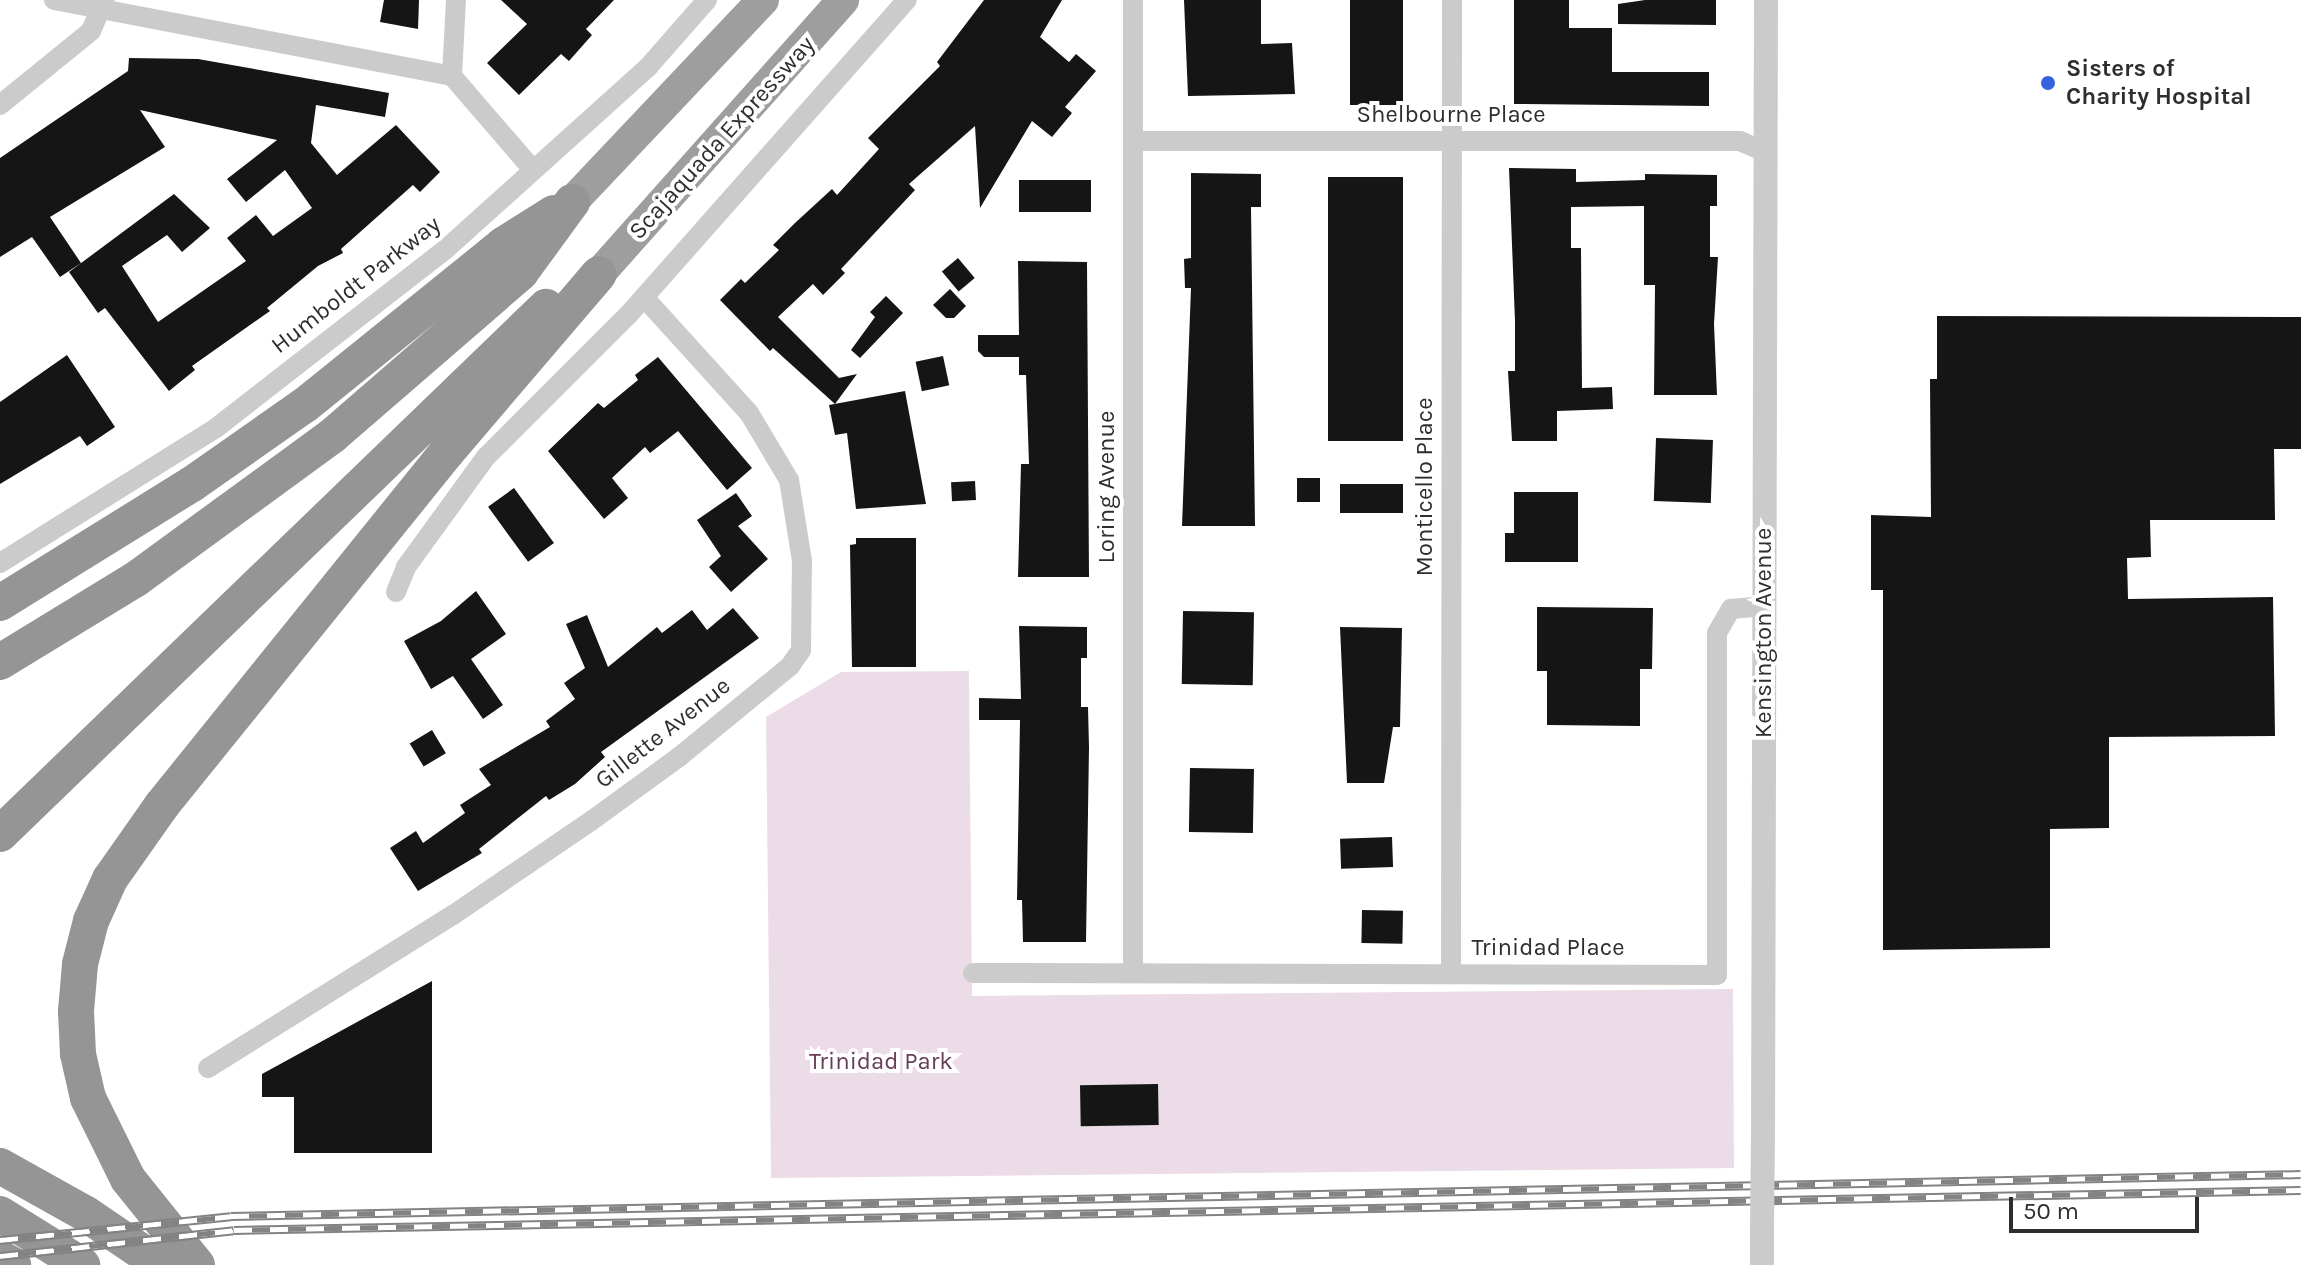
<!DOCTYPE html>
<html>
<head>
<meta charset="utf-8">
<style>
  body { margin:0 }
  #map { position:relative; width:2301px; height:1265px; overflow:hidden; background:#fff; font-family:Karla,sans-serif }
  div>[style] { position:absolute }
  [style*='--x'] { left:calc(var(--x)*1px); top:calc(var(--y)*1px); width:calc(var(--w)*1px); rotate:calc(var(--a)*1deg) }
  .green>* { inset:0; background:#ebdce7 }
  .building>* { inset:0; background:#151515; transform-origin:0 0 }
  .minor>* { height:20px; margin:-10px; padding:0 10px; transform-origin:10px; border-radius:10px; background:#cbcbcb }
  .tertiary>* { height:24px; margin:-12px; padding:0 12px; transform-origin:12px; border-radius:12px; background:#cbcbcb }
  .trunk>* { height:32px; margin:-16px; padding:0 16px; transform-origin:16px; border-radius:16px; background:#9e9e9e }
  .motorway>* { height:36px; margin:-18px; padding:0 18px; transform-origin:18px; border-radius:18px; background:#959595 }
  .rail>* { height:9px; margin-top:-4.5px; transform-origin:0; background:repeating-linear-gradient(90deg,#fff 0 18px,#838383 0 36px); box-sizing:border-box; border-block:2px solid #838383 }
  .tertiary-bridge>* { height:24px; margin:-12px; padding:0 12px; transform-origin:12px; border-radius:12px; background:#cbcbcb }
  .dots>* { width:22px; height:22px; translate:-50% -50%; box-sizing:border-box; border:4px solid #fff; border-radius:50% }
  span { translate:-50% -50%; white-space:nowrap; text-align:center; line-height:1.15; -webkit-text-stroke:8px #fff; paint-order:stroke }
  .poi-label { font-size:24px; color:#2e2e2e; font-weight:700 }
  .left { translate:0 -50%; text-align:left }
  .street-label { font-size:24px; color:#2e2e2e }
  .park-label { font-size:24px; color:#683d59 }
  .scale { position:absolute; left:2009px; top:1197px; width:190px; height:36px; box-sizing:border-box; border:4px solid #2e2e2e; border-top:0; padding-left:10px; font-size:24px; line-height:28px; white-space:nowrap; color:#2e2e2e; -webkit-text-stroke:6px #fff; paint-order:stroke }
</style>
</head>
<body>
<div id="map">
  <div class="green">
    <div style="clip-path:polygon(969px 671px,972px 996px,1733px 989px,1734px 1168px,771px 1178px,766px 717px,841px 672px)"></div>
  </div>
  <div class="building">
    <div style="clip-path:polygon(384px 0,419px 0,418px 29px,380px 22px)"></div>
    <div style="clip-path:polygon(501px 0,614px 0,586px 29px,592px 35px,569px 61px,561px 54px,519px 95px,487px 63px,527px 24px)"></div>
    <div style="clip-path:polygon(984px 0,1062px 0,1040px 37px,1069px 62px,1076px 54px,1096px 71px,1065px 107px,1072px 113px,1052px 137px,1032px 121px,980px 208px,975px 126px,909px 184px,915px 190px,841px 269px,845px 273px,823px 295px,813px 284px,778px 317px,839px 378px,857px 374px,835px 404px,773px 348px,770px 351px,720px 300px,741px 279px,745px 283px,779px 250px,773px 245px,795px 223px,832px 189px,837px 195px,879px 149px,868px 138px,940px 66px,937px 62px)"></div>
    <div style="clip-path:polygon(1184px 0,1261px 0,1261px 44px,1292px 43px,1295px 94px,1188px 96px)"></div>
    <div style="left:1350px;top:0;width:53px;height:105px"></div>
    <div style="clip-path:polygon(1514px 0,1569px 0,1569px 28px,1612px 28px,1612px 72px,1709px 72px,1709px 106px,1514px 104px)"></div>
    <div style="clip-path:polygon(1645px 0,1716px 0,1716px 25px,1618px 24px,1618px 4px)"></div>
    <div style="clip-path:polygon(129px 58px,198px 59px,389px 93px,385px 117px,316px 105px,311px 143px,337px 175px,396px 125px,440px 172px,420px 192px,413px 185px,341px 249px,343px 253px,318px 266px,267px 308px,270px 311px,192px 366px,195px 370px,169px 391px,105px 308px,98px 313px,69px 272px,174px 194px,210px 228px,182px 252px,167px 235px,122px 266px,158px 322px,246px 261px,227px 238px,256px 215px,273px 236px,312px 208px,285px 170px,246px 202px,227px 179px,277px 140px,140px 110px,165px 147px,50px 217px,81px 263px,60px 277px,32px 237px,0 257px,0 158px,128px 71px)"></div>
    <div style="clip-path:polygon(1509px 168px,1576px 169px,1576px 182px,1645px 180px,1645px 174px,1717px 175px,1717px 206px,1710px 206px,1710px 257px,1718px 257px,1714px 324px,1717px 395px,1654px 395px,1655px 285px,1644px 285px,1644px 206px,1571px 207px,1571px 248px,1581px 248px,1582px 388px,1612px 387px,1613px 409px,1557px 411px,1557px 441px,1512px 441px,1508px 371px,1515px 371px,1515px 321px)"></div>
    <div style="clip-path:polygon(1191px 173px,1261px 174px,1261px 207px,1251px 207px,1255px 526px,1182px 526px,1191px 288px,1185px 288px,1184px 259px,1191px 258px)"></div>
    <div style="left:1328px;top:177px;width:75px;height:264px"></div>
    <div style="left:1091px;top:180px;width:32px;height:72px;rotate:90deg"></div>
    <div style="left:958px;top:258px;width:26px;height:21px;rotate:50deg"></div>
    <div style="clip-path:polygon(1018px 261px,1087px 262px,1089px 577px,1018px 577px,1021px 464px,1029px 464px,1026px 375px,1019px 375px,1019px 357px,984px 357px,978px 351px,978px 335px,1019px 335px)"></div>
    <div style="clip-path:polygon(950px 289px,966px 306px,954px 318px,946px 318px,933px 305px)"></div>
    <div style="clip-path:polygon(886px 296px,903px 313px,860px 358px,851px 350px,875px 317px,870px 312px)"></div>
    <div style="clip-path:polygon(1937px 316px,2301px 317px,2301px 449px,2274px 449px,2275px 520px,2150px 520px,2151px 557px,2127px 558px,2128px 599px,2273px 597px,2275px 736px,2109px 737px,2109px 828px,2050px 829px,2050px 948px,1883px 950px,1883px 590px,1871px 590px,1871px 515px,1931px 517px,1930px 379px,1937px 379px)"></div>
    <div style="clip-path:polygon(67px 355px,115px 427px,87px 446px,80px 436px,0 484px,0 402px)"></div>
    <div style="left:943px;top:356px;width:30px;height:28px;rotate:78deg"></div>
    <div style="clip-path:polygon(658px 357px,752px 468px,727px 490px,678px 431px,650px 453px,645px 447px,612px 478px,628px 498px,604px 519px,548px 451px,598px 403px,604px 408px,638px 380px,635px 375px)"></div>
    <div style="clip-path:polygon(905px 391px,926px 504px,856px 509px,847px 433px,835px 435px,829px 405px)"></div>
    <div style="left:1656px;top:438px;width:57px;height:63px;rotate:2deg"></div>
    <div style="left:1297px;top:478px;width:23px;height:24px"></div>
    <div style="left:975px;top:481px;width:19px;height:24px;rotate:87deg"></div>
    <div style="left:1340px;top:484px;width:63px;height:29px"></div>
    <div style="left:514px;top:488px;width:68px;height:32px;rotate:54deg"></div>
    <div style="clip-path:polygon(1514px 492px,1578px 492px,1578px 562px,1505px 562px,1505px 533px,1514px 533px)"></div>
    <div style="clip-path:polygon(736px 493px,752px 516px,738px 526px,768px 559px,731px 592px,709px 567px,721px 556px,697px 520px)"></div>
    <div style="clip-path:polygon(856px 538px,916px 538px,916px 667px,852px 667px,850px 545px,856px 544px)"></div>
    <div style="clip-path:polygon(476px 591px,506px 634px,471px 659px,503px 705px,483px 719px,453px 676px,431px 689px,404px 641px,441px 621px)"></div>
    <div style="clip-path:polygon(1537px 607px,1653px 608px,1652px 669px,1640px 669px,1640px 726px,1547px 725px,1547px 671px,1537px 671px)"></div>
    <div style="clip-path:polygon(733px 608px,759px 638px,601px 752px,605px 757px,575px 784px,549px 800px,546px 796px,479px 849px,482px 853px,418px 891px,390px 848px,416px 831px,423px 843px,465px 813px,460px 805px,491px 785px,479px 769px,550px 727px,546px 721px,575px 699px,564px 683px,585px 668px,566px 624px,587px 615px,608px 667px,657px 627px,662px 633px,692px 610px,707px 630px)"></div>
    <div style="left:1183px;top:611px;width:71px;height:73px;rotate:1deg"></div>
    <div style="clip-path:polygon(1019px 626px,1087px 627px,1087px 658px,1081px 658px,1081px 707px,1088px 707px,1089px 747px,1086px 942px,1023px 942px,1022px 900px,1017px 900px,1020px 720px,979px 720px,979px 698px,1021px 699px)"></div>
    <div style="clip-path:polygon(1340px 627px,1402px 628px,1400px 727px,1393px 727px,1384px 783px,1347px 783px)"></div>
    <div style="left:432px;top:730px;width:27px;height:26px;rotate:59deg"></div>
    <div style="left:1190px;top:768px;width:64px;height:64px;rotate:1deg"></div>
    <div style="left:1392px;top:837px;width:30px;height:52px;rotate:88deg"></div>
    <div style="left:1362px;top:910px;width:41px;height:33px;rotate:1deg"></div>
    <div style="clip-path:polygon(432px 981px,432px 1153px,294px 1153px,294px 1097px,262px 1097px,262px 1074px)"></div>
    <div style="left:1158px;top:1084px;width:41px;height:78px;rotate:89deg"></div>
  </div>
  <div class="minor">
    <div style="--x:54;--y:0;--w:405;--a:10.8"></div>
    <div style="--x:1133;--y:0;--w:973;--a:90"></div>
    <div style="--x:452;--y:76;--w:124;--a:49.2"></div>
    <div style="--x:452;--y:76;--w:76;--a:-87"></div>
    <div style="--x:0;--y:105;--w:117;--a:-39.1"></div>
    <div style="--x:91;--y:31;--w:34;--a:-67"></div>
    <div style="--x:1133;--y:141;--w:607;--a:0"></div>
    <div style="--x:1740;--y:141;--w:27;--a:24"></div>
    <div style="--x:0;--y:563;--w:255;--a:-32"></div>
    <div style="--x:216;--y:428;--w:291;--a:-37.9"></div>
    <div style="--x:446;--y:249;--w:273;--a:-42"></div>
    <div style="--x:649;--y:66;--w:88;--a:-48.7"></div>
    <div style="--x:396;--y:592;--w:27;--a:-68"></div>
    <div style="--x:406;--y:567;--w:136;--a:-54"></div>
    <div style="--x:486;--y:457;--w:202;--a:-45"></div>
    <div style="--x:629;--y:314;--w:419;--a:-48.5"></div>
    <div style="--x:973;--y:973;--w:744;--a:0.15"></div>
    <div style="--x:1717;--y:975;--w:342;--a:-90"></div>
    <div style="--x:1717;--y:633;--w:28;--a:-60"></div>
    <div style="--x:1731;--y:609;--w:34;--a:-5"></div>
    <div style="--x:1451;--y:974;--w:974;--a:-89.94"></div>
    <div style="--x:208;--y:1068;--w:289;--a:-32"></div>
    <div style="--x:453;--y:915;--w:167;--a:-34.3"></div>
    <div style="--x:591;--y:821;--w:109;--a:-36"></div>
    <div style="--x:679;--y:757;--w:144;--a:-39.3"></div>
    <div style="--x:790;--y:666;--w:19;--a:-55"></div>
    <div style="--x:801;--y:650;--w:89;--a:-89.4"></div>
    <div style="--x:802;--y:561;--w:82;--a:-99.1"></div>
    <div style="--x:789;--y:480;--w:78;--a:-120.8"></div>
    <div style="--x:749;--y:413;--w:156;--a:-132.2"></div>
  </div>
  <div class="tertiary">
    <div style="--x:1763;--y:1139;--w:1139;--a:-89.85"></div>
    <div style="--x:1762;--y:1265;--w:35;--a:-90"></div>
  </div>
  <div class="trunk">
    <div style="--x:572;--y:202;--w:278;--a:-46.6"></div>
    <div style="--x:599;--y:274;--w:367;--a:-48.3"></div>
  </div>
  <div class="motorway">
    <div style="--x:0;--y:603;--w:226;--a:-31.8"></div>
    <div style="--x:192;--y:484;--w:138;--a:-35"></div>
    <div style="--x:305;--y:405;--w:255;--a:-38.9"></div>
    <div style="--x:503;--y:245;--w:60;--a:-32.1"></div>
    <div style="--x:0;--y:662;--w:159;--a:-31.4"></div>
    <div style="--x:136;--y:579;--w:243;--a:-36.1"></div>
    <div style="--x:332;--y:436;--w:250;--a:-40.9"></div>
    <div style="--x:521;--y:272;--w:87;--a:-53.9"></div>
    <div style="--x:0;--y:834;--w:759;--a:-43.99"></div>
    <div style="--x:0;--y:1166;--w:98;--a:29.2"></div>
    <div style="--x:86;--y:1214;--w:91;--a:34.2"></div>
    <div style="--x:0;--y:1214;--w:97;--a:31.9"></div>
    <div style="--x:0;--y:1258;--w:15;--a:28"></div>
    <div style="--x:197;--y:1265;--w:110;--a:-128.7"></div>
    <div style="--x:128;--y:1179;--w:90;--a:-116.3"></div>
    <div style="--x:88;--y:1098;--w:45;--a:-102.8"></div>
    <div style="--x:78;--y:1054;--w:43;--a:-92.7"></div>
    <div style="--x:76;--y:1011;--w:47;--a:-85.1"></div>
    <div style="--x:80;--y:964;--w:44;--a:-75.7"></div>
    <div style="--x:91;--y:921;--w:46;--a:-65.7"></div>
    <div style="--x:110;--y:879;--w:90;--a:-54.9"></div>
    <div style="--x:162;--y:805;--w:452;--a:-51.1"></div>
    <div style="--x:446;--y:453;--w:235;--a:-49.5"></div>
  </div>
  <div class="rail">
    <div style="--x:0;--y:1240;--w:232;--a:-5.9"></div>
    <div style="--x:231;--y:1216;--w:2070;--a:-1.16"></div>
    <div style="--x:0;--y:1256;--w:235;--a:-6.3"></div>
    <div style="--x:234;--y:1230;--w:2067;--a:-1.11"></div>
  </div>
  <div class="tertiary-bridge">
    <div style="--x:1762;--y:1230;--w:91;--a:-89.4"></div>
  </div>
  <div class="dots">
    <div style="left:2048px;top:83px;background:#3562df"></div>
  </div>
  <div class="poi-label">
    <span class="left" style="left:2066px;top:83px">Sisters of<br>Charity Hospital</span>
  </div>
  <div class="street-label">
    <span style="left:1451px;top:115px">Shelbourne Place</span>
    <span style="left:722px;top:138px;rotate:-48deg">Scajaquada Expressway</span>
    <span style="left:356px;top:285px;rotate:-38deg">Humboldt Parkway</span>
    <span style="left:1107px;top:487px;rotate:-90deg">Loring Avenue</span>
    <span style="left:1425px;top:487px;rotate:-90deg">Monticello Place</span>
    <span style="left:1764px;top:633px;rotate:-90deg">Kensington Avenue</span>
    <span style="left:663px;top:733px;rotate:-38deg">Gillette Avenue</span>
    <span style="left:1548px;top:948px">Trinidad Place</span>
  </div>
  <div class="park-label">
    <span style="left:881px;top:1062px">Trinidad Park</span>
  </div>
  <div class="scale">50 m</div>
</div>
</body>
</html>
